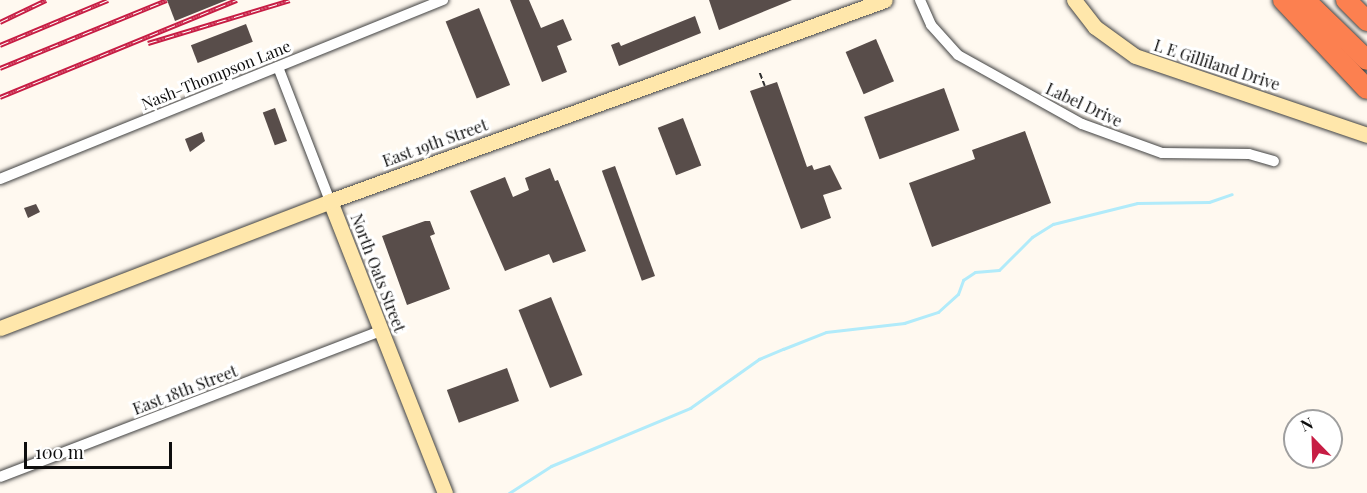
<!DOCTYPE html>
<html>
<head>
<meta charset="utf-8">
<style>
  body { margin:0 }
  #map { position:relative; width:1367px; height:493px; overflow:hidden; background:#fff9f0; font-family:"Playfair Display",serif }
  div>[style] { position:absolute }
  [style*='--x'] { left:calc(var(--x)*1px); top:calc(var(--y)*1px); width:calc(var(--w)*1px); rotate:calc(var(--a)*1deg) }
  .stream>* { height:3px; margin:-1.5px; padding:0 1.5px; transform-origin:1.5px; border-radius:1.5px; background:#b1ebfa }
  .building>* { inset:0; background:#584d4a; transform-origin:0 0 }
  .path>* { height:1.5px; margin-top:-0.75px; transform-origin:0; background:repeating-linear-gradient(90deg,#303030 0 6px,transparent 0 9px) }
  .roads { filter:drop-shadow(0 0 2px #414141) drop-shadow(0 0 2px #414141) }
  .street>* { height:10px; margin:-5px; padding:0 5px; transform-origin:5px; border-radius:5px; background:#fff }
  .secondary>* { height:15px; margin:-7.5px; padding:0 7.5px; transform-origin:7.5px; border-radius:7.5px; background:#ffe7ab }
  .highway>* { height:20px; margin:-10px; padding:0 10px; transform-origin:10px; border-radius:10px; background:#fc8050 }
  .rail>* { height:5px; margin-top:-2.5px; transform-origin:0; background:repeating-linear-gradient(90deg,#fff 0 9px,#c71d44 0 18px); box-sizing:border-box; border-block:2px solid #c71d44 }
  span { translate:-50% -50%; white-space:nowrap; text-align:center; line-height:1.15; -webkit-text-stroke:6px #fff; paint-order:stroke }
  .street-label { font-size:16px; color:#0e0e0e }
  .north { position:absolute; left:1283px; top:409px; width:60px; height:60px; box-sizing:border-box; background:#fff; border:2px solid #9f9f9f; border-radius:50%; rotate:337deg; font-size:16px; font-weight:700; line-height:24px; text-align:center; color:#0e0e0e }
  .north::after { content:''; display:block; margin:auto; width:21px; height:27px; background:#c71d44; clip-path:polygon(50% 0,100% 100%,50% 72%,0 100%) }
  .scale { position:absolute; left:24px; top:442px; width:148px; height:27px; box-sizing:border-box; border:3px solid #0e0e0e; border-top:0; padding-left:8px; font-size:18px; line-height:21px; white-space:nowrap; color:#0e0e0e; -webkit-text-stroke:4px #fff; paint-order:stroke }
</style>
</head>
<body>
<div id="map">
  <div class="stream">
    <div style="--x:509;--y:493;--w:50;--a:-32.7"></div>
    <div style="--x:551;--y:466;--w:151;--a:-22.6"></div>
    <div style="--x:690;--y:408;--w:85;--a:-35.4"></div>
    <div style="--x:759;--y:359;--w:26;--a:-23"></div>
    <div style="--x:783;--y:349;--w:46;--a:-21.6"></div>
    <div style="--x:826;--y:332;--w:79;--a:-6.6"></div>
    <div style="--x:904;--y:323;--w:36;--a:-18"></div>
    <div style="--x:938;--y:312;--w:27;--a:-42"></div>
    <div style="--x:958;--y:294;--w:15;--a:-70"></div>
    <div style="--x:963;--y:280;--w:14;--a:-34"></div>
    <div style="--x:975;--y:272;--w:24;--a:-5"></div>
    <div style="--x:999;--y:270;--w:47;--a:-45"></div>
    <div style="--x:1032;--y:237;--w:25;--a:-32"></div>
    <div style="--x:1053;--y:224;--w:87;--a:-14"></div>
    <div style="--x:1137;--y:203;--w:72;--a:-0.8"></div>
    <div style="--x:1209;--y:202;--w:24;--a:-19"></div>
  </div>
  <div class="building">
    <div style="clip-path:polygon(167px 0,227px 0,175px 21px)"></div>
    <div style="clip-path:polygon(510px 0,529px 0,541px 28px,563px 19px,572px 40px,557px 46px,567px 72px,542px 82px)"></div>
    <div style="clip-path:polygon(709px 0,792px 0,719px 30px)"></div>
    <div style="left:479px;top:8px;width:83px;height:36px;rotate:68deg"></div>
    <div style="clip-path:polygon(695px 16px,701px 33px,619px 66px,611px 45px,619px 42px,621px 46px)"></div>
    <div style="left:246px;top:24px;width:19px;height:59px;rotate:69deg"></div>
    <div style="left:876px;top:39px;width:46px;height:33px;rotate:67deg"></div>
    <div style="clip-path:polygon(777px 82px,807px 167px,812px 165px,814px 170px,830px 165px,842px 189px,823px 195px,831px 218px,801px 229px,750px 91px)"></div>
    <div style="left:944px;top:88px;width:45px;height:85px;rotate:70deg"></div>
    <div style="left:275px;top:108px;width:35px;height:13px;rotate:70deg"></div>
    <div style="left:683px;top:118px;width:51px;height:27px;rotate:69deg"></div>
    <div style="clip-path:polygon(1025px 131px,1051px 203px,932px 247px,909px 183px,975px 159px,972px 150px)"></div>
    <div style="clip-path:polygon(202px 132px,205px 141px,190px 152px,185px 139px)"></div>
    <div style="left:615px;top:166px;width:117px;height:14px;rotate:70deg"></div>
    <div style="clip-path:polygon(550px 168px,555px 181px,558px 180px,586px 251px,553px 263px,549px 254px,505px 271px,470px 191px,505px 177px,513px 197px,529px 190px,525px 178px)"></div>
    <div style="clip-path:polygon(36px 204px,40px 212px,28px 218px,24px 208px)"></div>
    <div style="clip-path:polygon(425px 221px,430px 221px,435px 234px,430px 236px,450px 289px,407px 305px,382px 236px)"></div>
    <div style="left:551px;top:297px;width:84px;height:35px;rotate:68deg"></div>
    <div style="left:507px;top:368px;width:35px;height:64px;rotate:70deg"></div>
  </div>
  <div class="path">
    <div style="--x:760;--y:73;--w:14;--a:69"></div>
  </div>
  <div class="roads">
    <div class="street">
      <div style="--x:920;--y:0;--w:27;--a:66"></div>
      <div style="--x:931;--y:25;--w:40;--a:48"></div>
      <div style="--x:958;--y:55;--w:142;--a:29.1"></div>
      <div style="--x:1082;--y:124;--w:85;--a:19.9"></div>
      <div style="--x:1162;--y:153;--w:87;--a:0.7"></div>
      <div style="--x:1249;--y:154;--w:26;--a:16"></div>
      <div style="--x:278;--y:67;--w:144;--a:68.8"></div>
      <div style="--x:0;--y:179;--w:478;--a:-22"></div>
      <div style="--x:0;--y:477;--w:408;--a:-21"></div>
    </div>
    <div class="secondary">
      <div style="--x:1074;--y:0;--w:34;--a:52"></div>
      <div style="--x:1095;--y:27;--w:49;--a:35.9"></div>
      <div style="--x:1135;--y:56;--w:245;--a:18.8"></div>
      <div style="--x:330;--y:201;--w:314;--a:68.5"></div>
      <div style="--x:0;--y:328;--w:354;--a:-21"></div>
      <div style="--x:330;--y:201;--w:590;--a:-19.91"></div>
    </div>
    <div class="highway">
      <div style="--x:1283;--y:0;--w:122;--a:46.7"></div>
      <div style="--x:1305;--y:0;--w:86;--a:44.1"></div>
      <div style="--x:1346;--y:0;--w:30;--a:45"></div>
    </div>
  </div>
  <div class="rail">
    <div style="--x:0;--y:22;--w:51;--a:-25.6"></div>
    <div style="--x:148;--y:43;--w:148;--a:-16.8"></div>
    <div style="--x:0;--y:45;--w:117;--a:-22.6"></div>
    <div style="--x:0;--y:68;--w:180;--a:-22.2"></div>
    <div style="--x:0;--y:97;--w:256;--a:-22.3"></div>
  </div>
  <div class="street-label">
    <span style="left:1217px;top:65px;rotate:18deg">L E Gilliland Drive</span>
    <span style="left:216px;top:75px;rotate:-22deg">Nash-Thompson Lane</span>
    <span style="left:1084px;top:105px;rotate:25deg">Label Drive</span>
    <span style="left:435px;top:143px;rotate:-20deg">East 19th Street</span>
    <span style="left:378px;top:273px;rotate:69deg">North Oats Street</span>
    <span style="left:185px;top:390px;rotate:-21deg">East 18th Street</span>
  </div>
  <div class="north">N</div>
  <div class="scale">100 m</div>
</div>
</body>
</html>
